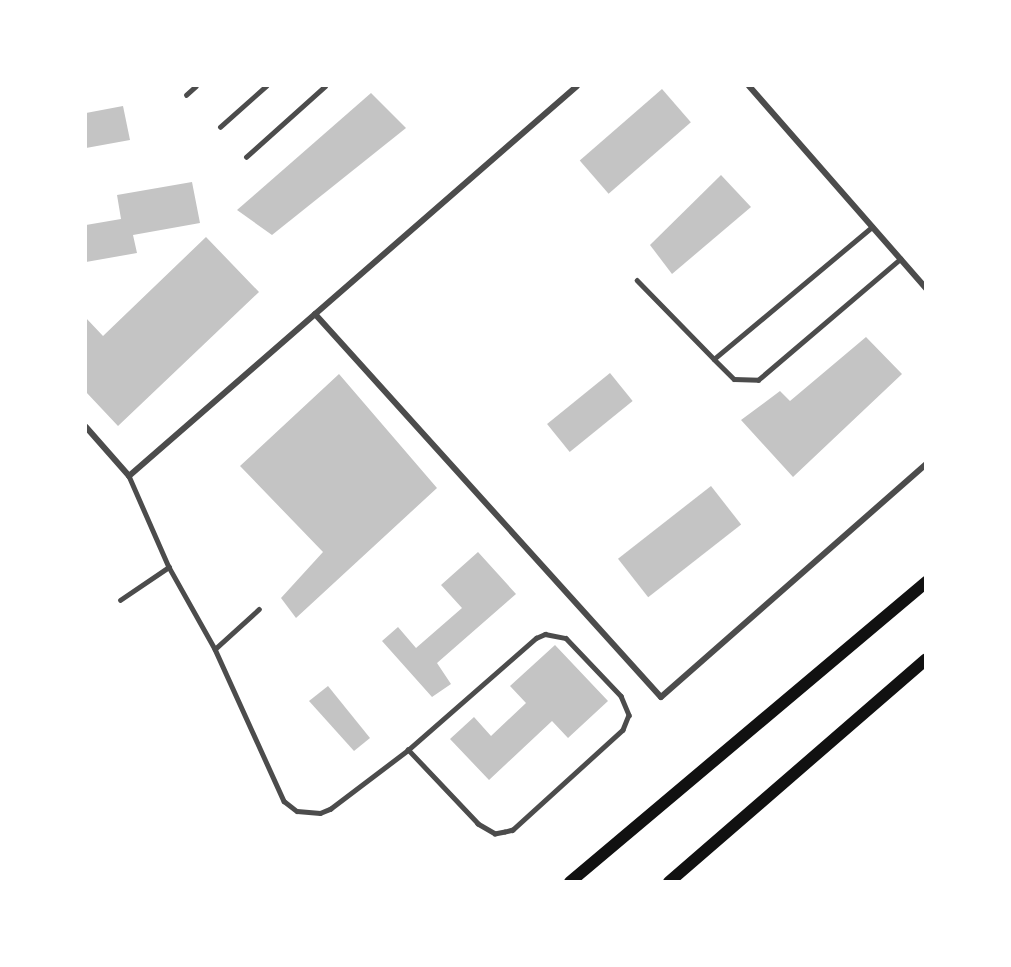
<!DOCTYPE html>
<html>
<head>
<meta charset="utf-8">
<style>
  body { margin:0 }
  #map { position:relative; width:1011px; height:967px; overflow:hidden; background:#fff; font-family:Lato,sans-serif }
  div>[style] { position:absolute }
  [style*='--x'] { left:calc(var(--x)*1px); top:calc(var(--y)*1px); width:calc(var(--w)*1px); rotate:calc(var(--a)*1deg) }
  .building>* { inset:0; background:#c4c4c4; transform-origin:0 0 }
  .service>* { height:4.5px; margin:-2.25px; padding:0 2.25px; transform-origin:2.25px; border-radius:2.25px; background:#4c4c4c }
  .minor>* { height:6px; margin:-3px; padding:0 3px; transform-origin:3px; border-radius:3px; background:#4c4c4c }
  .secondary>* { height:12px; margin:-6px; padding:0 6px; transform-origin:6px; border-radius:6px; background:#111 }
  span { translate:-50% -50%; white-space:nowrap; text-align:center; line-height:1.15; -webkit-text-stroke:5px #fff; paint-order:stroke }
  .frame { position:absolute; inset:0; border:87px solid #fff; pointer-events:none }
</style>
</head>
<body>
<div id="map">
  <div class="building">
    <div style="left:662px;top:89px;width:44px;height:109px;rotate:49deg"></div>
    <div style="clip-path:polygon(371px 93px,406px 128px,272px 235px,237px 210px)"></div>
    <div style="clip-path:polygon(123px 106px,130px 140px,86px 148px,86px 113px)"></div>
    <div style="clip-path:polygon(721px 175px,751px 207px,672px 274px,650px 245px)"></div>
    <div style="clip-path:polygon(192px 182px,200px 223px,133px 235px,137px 253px,86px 262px,86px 225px,121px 219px,117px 195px)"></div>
    <div style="clip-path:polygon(206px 237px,259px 292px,118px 426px,86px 392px,86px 318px,103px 336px)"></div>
    <div style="clip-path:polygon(866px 337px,902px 374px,793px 477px,741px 420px,780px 391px,790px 401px)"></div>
    <div style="left:610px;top:373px;width:36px;height:81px;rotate:51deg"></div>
    <div style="clip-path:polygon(339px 374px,437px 488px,296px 618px,281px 598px,323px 552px,240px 466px)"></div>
    <div style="left:711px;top:486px;width:49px;height:118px;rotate:52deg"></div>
    <div style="clip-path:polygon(478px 552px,516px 594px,437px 663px,451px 684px,432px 697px,382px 641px,398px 627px,416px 648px,462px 608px,441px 585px)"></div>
    <div style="clip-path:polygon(555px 645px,608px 701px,568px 738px,552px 721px,489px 780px,450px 739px,474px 717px,491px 736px,526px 703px,510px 686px)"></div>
    <div style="clip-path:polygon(328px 686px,370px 738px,354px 751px,309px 701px)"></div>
  </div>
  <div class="service">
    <div style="--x:186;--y:95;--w:13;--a:-42"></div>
    <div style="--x:220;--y:127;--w:62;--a:-41.7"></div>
    <div style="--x:246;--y:157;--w:106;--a:-41.9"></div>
    <div style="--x:637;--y:280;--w:110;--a:45.7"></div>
    <div style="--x:714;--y:359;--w:206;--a:-39.9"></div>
    <div style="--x:714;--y:359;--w:28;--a:45"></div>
    <div style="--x:734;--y:379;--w:24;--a:2"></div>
    <div style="--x:758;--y:380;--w:187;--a:-40.4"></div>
    <div style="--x:129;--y:476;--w:99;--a:66.3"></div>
    <div style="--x:169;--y:567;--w:94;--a:60.7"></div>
    <div style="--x:215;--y:649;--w:167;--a:65.6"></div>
    <div style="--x:284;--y:801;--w:16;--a:38"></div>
    <div style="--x:297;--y:811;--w:23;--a:5"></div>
    <div style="--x:320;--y:813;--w:11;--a:-22"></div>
    <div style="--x:330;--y:809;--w:98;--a:-37.1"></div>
    <div style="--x:408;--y:750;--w:170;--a:-41.2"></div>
    <div style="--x:536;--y:638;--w:10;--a:-24"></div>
    <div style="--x:545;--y:634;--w:21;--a:11"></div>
    <div style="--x:566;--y:638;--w:80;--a:46.5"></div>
    <div style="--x:621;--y:696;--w:21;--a:67"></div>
    <div style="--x:629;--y:715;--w:16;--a:112"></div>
    <div style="--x:623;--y:730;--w:149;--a:137.7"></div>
    <div style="--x:513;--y:830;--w:8;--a:166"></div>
    <div style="--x:505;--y:832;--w:10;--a:169"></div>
    <div style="--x:495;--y:834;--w:20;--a:-150"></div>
    <div style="--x:478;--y:824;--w:102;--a:-133.4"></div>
    <div style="--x:120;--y:600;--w:59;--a:-34"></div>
    <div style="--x:215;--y:649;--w:59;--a:-42.3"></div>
  </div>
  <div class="minor">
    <div style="--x:749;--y:86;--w:269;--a:48.8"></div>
    <div style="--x:315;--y:314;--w:516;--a:47.91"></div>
    <div style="--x:661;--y:697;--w:353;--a:-41.3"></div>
    <div style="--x:86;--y:427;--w:65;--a:48.7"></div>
    <div style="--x:129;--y:476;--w:594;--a:-41.04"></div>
  </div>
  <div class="secondary">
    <div style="--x:570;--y:882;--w:466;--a:-40.1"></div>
    <div style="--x:669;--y:882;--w:340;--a:-40.9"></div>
  </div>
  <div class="frame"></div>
</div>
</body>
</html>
